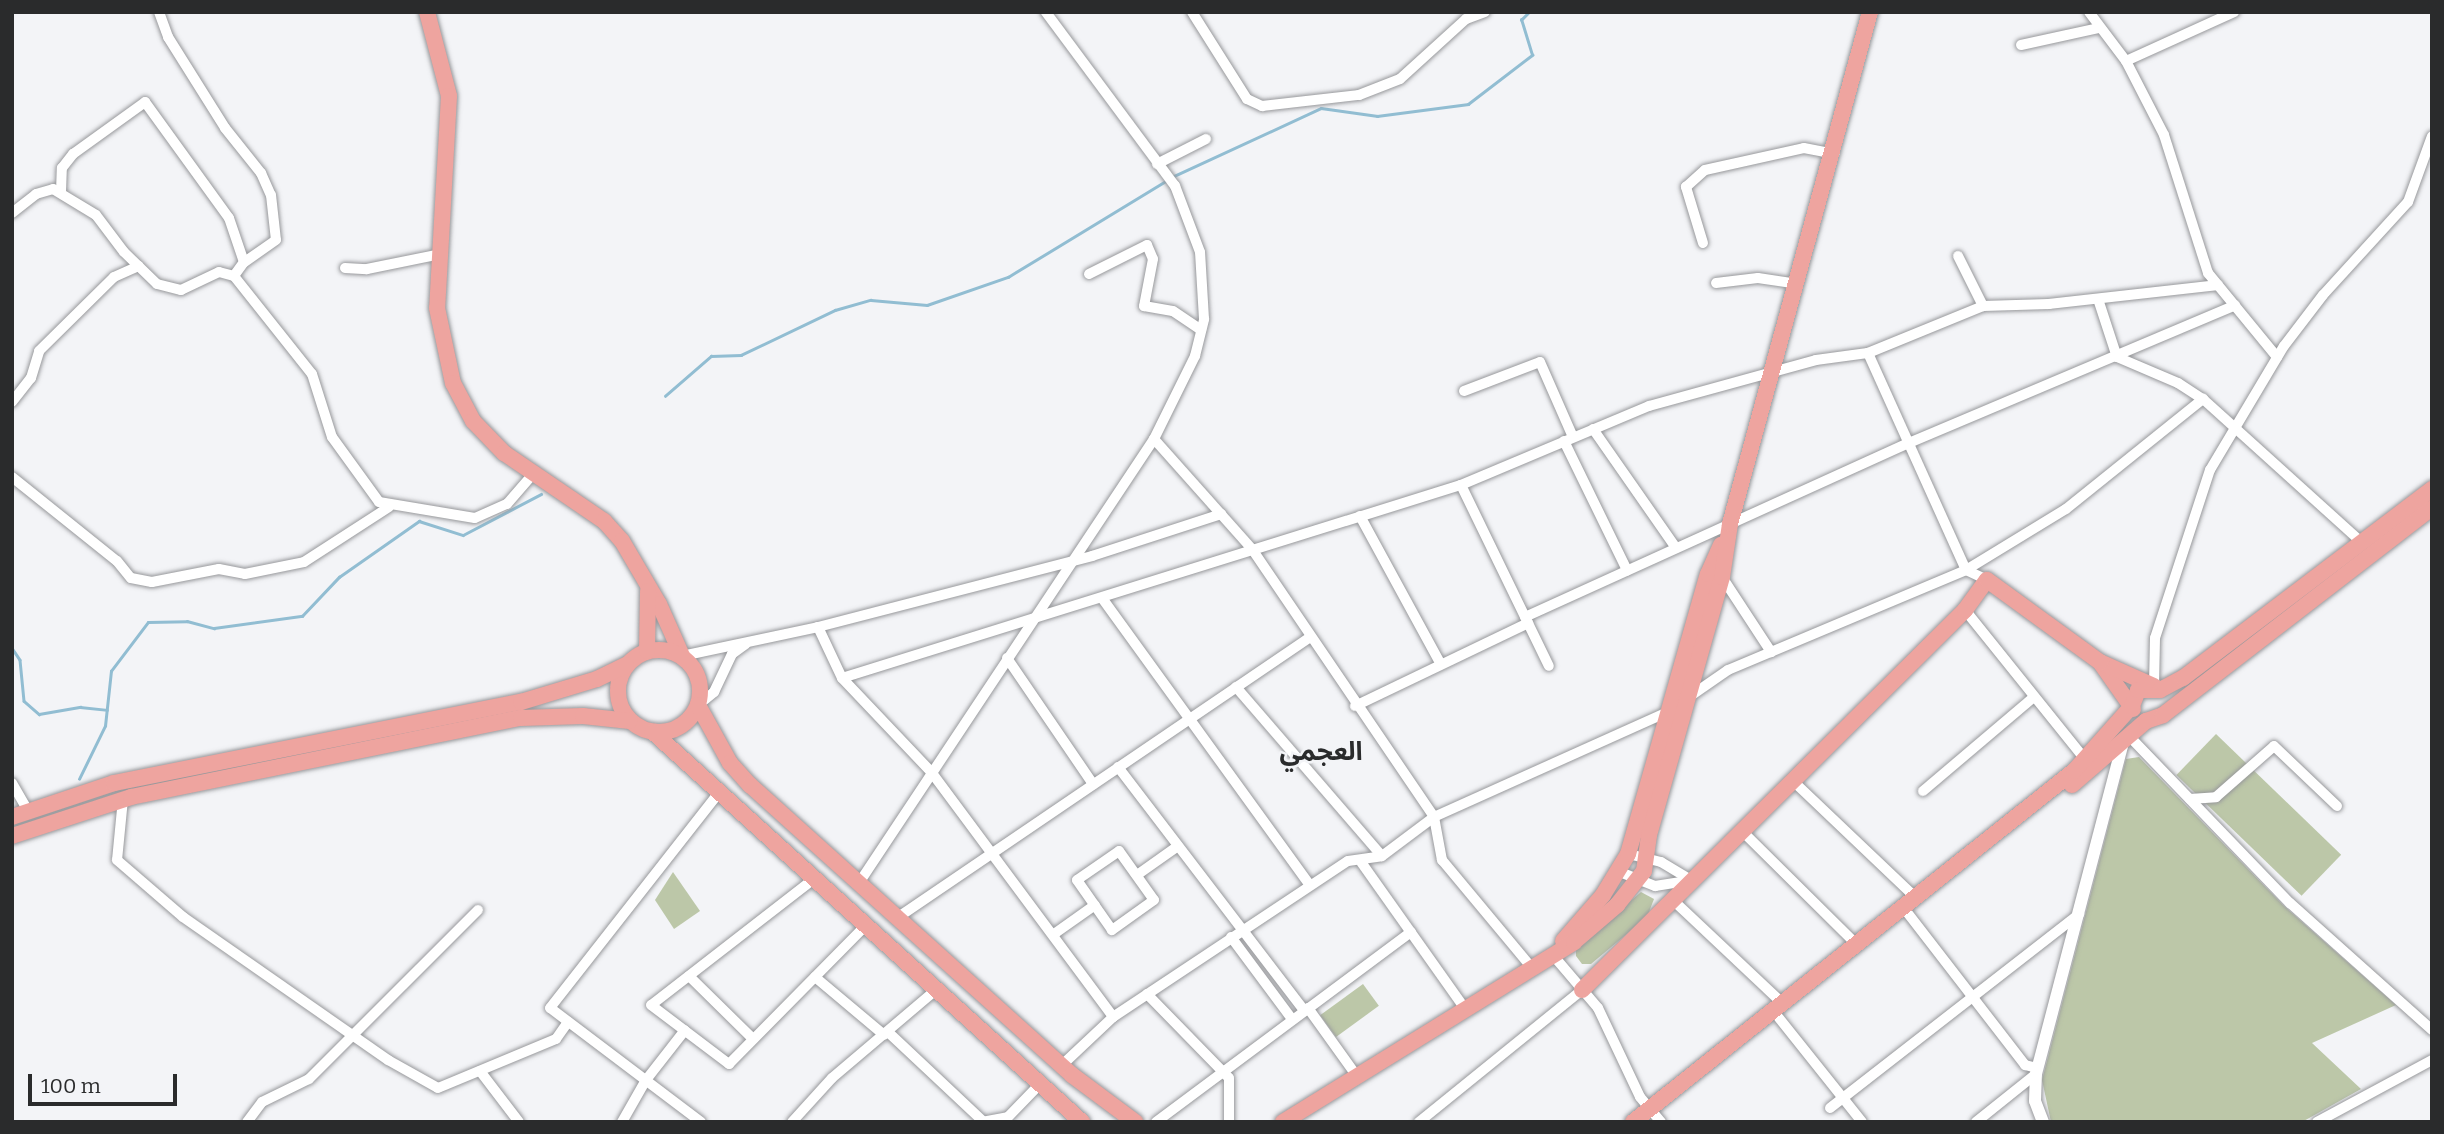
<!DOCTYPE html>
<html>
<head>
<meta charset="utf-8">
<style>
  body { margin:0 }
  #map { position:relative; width:2444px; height:1134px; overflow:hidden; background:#f3f4f7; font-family:Bitter,"Noto Sans Arabic",serif }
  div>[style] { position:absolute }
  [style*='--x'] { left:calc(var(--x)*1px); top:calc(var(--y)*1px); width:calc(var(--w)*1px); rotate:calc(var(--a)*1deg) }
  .green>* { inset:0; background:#bcc7a8; transform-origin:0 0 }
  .stream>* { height:2.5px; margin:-1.25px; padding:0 1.25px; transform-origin:1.25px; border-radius:1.25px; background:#91bdd2 }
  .roads { filter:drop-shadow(0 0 2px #97989b) drop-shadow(0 0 2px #97989b) }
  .minor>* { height:10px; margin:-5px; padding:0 5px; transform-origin:5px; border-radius:5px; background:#fff }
  .tertiary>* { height:12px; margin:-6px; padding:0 6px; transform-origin:6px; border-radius:6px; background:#fff }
  .primary>* { height:16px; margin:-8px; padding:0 8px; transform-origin:8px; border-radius:8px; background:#eea49f }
  .primary>.ring { margin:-8px; padding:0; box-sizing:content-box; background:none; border:16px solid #eea49f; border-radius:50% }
  span { translate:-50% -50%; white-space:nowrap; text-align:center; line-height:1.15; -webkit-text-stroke:5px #f3f4f7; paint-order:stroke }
  .district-label { font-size:26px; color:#2a2b2c; font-weight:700 }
  .frame { position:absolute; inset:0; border:14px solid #2a2b2c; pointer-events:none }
  .scale { position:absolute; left:28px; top:1074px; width:149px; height:32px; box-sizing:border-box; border:4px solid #2a2b2c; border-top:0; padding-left:9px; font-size:21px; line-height:24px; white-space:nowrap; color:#2a2b2c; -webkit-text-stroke:5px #f3f4f7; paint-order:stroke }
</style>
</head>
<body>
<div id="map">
  <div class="green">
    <div style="left:2216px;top:734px;width:174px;height:57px;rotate:44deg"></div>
    <div style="clip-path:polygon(2139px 757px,2283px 905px,2396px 1005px,2312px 1043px,2361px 1089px,2302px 1122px,2051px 1122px,2042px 1080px,2126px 759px)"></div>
    <div style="clip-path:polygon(673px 872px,700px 911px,674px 929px,655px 900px)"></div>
    <div style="clip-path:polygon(1641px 892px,1654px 899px,1647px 917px,1591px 964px,1582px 964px,1576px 956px,1576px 948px)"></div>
    <div style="left:1363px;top:984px;width:27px;height:53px;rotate:54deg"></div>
  </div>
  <div class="stream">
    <div style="--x:1172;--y:177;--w:164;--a:-24.8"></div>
    <div style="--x:1321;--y:108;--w:57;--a:8.1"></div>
    <div style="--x:1377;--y:116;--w:92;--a:-7.5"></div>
    <div style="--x:1468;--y:104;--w:81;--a:-37.4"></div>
    <div style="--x:1532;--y:55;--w:37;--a:-107"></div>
    <div style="--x:1521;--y:20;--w:11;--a:-45"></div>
    <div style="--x:665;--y:396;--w:61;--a:-41"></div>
    <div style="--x:711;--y:356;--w:30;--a:-2"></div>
    <div style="--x:741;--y:355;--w:104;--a:-25.6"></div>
    <div style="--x:835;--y:310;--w:37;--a:-16"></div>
    <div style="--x:871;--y:300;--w:56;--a:5.1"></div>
    <div style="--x:927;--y:305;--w:86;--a:-19.1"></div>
    <div style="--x:1008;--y:277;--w:185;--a:-31.3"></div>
    <div style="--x:12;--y:648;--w:14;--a:56"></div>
    <div style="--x:20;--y:660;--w:41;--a:84.4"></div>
    <div style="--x:24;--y:701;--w:20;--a:41"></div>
    <div style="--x:39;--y:714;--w:42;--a:-9.7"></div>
    <div style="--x:80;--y:707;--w:27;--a:6"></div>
    <div style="--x:79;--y:779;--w:59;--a:-63.9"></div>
    <div style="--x:105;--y:726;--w:55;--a:-83.8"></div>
    <div style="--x:111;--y:671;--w:61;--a:-52.9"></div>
    <div style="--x:148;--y:622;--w:39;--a:-1"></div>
    <div style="--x:187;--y:621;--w:28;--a:15"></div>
    <div style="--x:214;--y:628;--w:89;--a:-7.8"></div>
    <div style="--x:302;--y:616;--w:54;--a:-46.5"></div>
    <div style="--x:339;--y:577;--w:98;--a:-35"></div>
    <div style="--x:419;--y:521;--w:46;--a:17.7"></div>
    <div style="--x:463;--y:535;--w:88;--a:-27.7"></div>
  </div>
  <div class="roads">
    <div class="minor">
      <div style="--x:159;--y:12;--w:27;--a:70"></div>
      <div style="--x:168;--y:37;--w:107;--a:57.9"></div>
      <div style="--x:225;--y:128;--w:58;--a:51.3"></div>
      <div style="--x:261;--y:173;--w:24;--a:66"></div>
      <div style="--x:271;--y:195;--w:45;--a:83.7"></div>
      <div style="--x:276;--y:240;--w:39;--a:145"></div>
      <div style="--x:244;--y:262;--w:17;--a:126"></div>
      <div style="--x:1192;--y:12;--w:103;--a:57.7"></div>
      <div style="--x:1247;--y:99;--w:17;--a:25"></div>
      <div style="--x:1262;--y:106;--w:98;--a:-6.5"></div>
      <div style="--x:1359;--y:95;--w:44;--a:-21.3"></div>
      <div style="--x:1400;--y:79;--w:89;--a:-42.3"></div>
      <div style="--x:1466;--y:19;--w:20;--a:-20"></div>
      <div style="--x:2089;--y:12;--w:61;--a:52.9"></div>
      <div style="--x:2126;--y:61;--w:83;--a:62.8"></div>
      <div style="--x:2164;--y:135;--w:145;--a:72.3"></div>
      <div style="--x:2208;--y:273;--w:109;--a:50.6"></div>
      <div style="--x:2021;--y:45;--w:79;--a:-12.4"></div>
      <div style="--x:2126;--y:61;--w:119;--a:-24.4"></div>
      <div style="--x:1157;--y:164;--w:55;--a:-27"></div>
      <div style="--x:61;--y:192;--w:24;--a:-88"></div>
      <div style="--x:62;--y:168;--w:18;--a:-52"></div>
      <div style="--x:73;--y:154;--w:89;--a:-35.8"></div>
      <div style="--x:145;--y:102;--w:143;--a:54.1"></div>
      <div style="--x:229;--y:218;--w:46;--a:71.2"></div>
      <div style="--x:12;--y:213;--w:31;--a:-38"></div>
      <div style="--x:36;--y:194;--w:18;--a:-16"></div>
      <div style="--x:53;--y:189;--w:50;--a:31.2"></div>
      <div style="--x:96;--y:215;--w:46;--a:52.9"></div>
      <div style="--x:124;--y:252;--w:46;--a:44.1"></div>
      <div style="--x:157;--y:284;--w:25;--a:14"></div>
      <div style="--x:181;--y:290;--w:42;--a:-25.3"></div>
      <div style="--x:219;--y:272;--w:16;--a:15"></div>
      <div style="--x:234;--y:276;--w:125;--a:51.5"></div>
      <div style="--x:312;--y:374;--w:66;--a:72.4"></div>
      <div style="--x:332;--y:437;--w:80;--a:54.1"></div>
      <div style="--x:379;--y:502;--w:97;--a:9.5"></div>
      <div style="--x:475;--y:518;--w:35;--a:-24"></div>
      <div style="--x:507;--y:504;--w:38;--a:-49"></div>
      <div style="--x:1703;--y:243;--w:59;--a:-106.9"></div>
      <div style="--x:1686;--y:187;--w:25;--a:-42"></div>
      <div style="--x:1705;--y:170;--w:101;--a:-12.5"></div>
      <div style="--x:1804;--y:148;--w:31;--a:11"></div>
      <div style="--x:1958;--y:256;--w:56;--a:63.4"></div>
      <div style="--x:345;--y:268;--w:22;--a:3"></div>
      <div style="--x:367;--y:269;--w:76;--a:-11.5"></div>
      <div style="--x:1089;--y:274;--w:65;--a:-26.6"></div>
      <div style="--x:1147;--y:245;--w:15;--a:67"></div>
      <div style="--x:1153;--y:259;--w:48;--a:100.8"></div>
      <div style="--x:1144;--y:306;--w:29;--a:10"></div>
      <div style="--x:1173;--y:311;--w:34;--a:34"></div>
      <div style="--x:1716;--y:283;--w:42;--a:-6.8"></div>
      <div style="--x:1758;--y:278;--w:40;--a:8.5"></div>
      <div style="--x:2098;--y:299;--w:61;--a:71.9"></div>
      <div style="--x:2117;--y:357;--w:66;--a:23.1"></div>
      <div style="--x:2178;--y:383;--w:30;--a:33"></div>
      <div style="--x:2203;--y:399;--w:213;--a:42.1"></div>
      <div style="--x:1868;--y:353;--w:238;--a:65.7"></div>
      <div style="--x:1966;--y:570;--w:117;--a:-31.4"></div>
      <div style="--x:2066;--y:509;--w:176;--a:-38.8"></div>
      <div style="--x:1464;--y:391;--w:81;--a:-20.9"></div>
      <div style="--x:1540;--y:362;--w:82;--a:66.3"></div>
      <div style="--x:12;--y:402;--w:31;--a:-52"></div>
      <div style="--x:31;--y:378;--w:28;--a:-73"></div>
      <div style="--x:39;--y:351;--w:105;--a:-44.6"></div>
      <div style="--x:114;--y:277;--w:27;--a:-24"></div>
      <div style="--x:1593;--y:429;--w:145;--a:55.1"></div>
      <div style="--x:1154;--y:439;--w:147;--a:48.3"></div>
      <div style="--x:1252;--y:549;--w:324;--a:55.8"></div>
      <div style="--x:1434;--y:817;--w:44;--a:79.5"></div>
      <div style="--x:1442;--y:860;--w:141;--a:50.2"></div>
      <div style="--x:1564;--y:441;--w:144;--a:64"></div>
      <div style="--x:12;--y:477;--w:134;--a:38.7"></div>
      <div style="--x:117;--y:561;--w:22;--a:51"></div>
      <div style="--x:131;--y:578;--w:21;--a:11"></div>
      <div style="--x:152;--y:582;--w:68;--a:-11"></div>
      <div style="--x:219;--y:569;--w:26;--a:11"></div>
      <div style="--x:245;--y:574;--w:60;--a:-11.5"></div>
      <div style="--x:304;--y:562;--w:101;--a:-32.9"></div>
      <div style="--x:1461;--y:485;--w:201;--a:64.1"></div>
      <div style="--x:1360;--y:516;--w:167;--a:61.4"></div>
      <div style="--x:1722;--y:577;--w:90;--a:56.8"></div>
      <div style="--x:1102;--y:598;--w:354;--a:54.1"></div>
      <div style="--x:1965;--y:610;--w:191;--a:51.2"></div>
      <div style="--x:1525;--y:617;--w:422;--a:-24.4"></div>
      <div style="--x:1909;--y:443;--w:354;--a:-22.9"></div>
      <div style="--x:818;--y:627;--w:56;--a:64.8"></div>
      <div style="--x:842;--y:678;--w:131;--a:46.5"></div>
      <div style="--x:932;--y:773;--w:304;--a:53.4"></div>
      <div style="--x:682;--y:656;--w:139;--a:-12"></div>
      <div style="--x:818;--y:627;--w:283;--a:-14.5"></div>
      <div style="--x:1092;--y:556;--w:136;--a:-18"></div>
      <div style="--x:1007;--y:658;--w:153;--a:55.7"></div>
      <div style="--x:842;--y:678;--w:648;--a:-17.32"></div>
      <div style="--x:1461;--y:485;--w:204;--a:-22.8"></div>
      <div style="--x:1649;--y:406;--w:173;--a:-15.4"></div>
      <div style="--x:1816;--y:360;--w:52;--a:-7.7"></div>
      <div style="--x:1868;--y:353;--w:124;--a:-22.2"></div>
      <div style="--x:1983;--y:306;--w:66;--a:-1.7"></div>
      <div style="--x:2049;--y:304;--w:170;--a:-6.4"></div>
      <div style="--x:2154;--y:686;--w:48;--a:-88.8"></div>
      <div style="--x:2155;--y:638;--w:177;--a:-71.9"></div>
      <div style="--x:2210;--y:470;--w:144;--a:-59.2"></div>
      <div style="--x:2284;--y:346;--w:64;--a:-52.6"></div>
      <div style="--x:2323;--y:295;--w:126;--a:-47.6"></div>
      <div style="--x:2408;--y:202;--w:70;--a:-70"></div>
      <div style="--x:1236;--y:687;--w:223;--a:49.2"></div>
      <div style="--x:1689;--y:697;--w:47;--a:-34.7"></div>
      <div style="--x:1728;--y:670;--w:258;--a:-22.8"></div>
      <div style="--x:1966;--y:570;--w:23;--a:25"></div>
      <div style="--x:698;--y:705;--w:21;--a:-39"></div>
      <div style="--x:714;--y:692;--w:42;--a:-64.7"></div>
      <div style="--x:732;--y:654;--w:17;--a:-36"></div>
      <div style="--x:1355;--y:706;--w:192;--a:-25.6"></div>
      <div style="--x:2130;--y:737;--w:231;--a:46.1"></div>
      <div style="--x:2290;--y:903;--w:191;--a:41.8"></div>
      <div style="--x:1118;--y:767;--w:306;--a:52.6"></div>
      <div style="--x:1792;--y:780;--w:170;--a:43.6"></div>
      <div style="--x:12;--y:783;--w:32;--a:60"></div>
      <div style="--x:1923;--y:791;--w:145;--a:-40.3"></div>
      <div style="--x:123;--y:799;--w:61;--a:95.6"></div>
      <div style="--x:117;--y:860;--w:87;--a:40.8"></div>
      <div style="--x:183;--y:917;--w:250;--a:34.9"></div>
      <div style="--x:388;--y:1060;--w:57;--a:29.2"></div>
      <div style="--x:438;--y:1088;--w:128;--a:-22.6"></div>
      <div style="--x:556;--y:1039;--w:21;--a:-55"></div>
      <div style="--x:2190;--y:799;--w:26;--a:-4"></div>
      <div style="--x:2216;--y:797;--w:77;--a:-41.3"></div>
      <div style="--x:2274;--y:746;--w:87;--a:43.6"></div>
      <div style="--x:1741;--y:830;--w:162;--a:44.7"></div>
      <div style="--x:1119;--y:851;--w:60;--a:54.5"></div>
      <div style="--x:1154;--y:900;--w:52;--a:144.5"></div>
      <div style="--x:1112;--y:930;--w:61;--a:-125"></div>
      <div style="--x:1077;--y:880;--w:51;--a:-34.6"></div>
      <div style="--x:1361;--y:862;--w:180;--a:54.7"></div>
      <div style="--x:1620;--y:872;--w:38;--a:22"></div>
      <div style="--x:1655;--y:886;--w:36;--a:-9"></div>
      <div style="--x:1691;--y:880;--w:35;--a:-149"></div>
      <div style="--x:1661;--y:862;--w:34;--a:-166"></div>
      <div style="--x:1137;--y:875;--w:50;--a:-35.3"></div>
      <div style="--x:815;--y:878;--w:207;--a:142.2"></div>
      <div style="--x:651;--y:1005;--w:98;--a:37.1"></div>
      <div style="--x:729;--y:1064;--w:195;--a:-45.4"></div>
      <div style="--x:859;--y:883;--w:533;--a:-56.4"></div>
      <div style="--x:1154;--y:439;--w:93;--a:-63.7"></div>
      <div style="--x:1195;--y:356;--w:38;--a:-76"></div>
      <div style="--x:1204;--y:319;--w:67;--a:-93.4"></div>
      <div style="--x:1200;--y:252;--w:71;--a:-110.7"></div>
      <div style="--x:1175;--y:186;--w:217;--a:-126.6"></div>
      <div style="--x:1675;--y:902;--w:147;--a:43.3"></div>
      <div style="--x:1903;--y:907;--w:200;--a:52.3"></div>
      <div style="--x:2025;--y:1065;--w:12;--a:14"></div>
      <div style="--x:897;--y:918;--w:500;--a:-34.2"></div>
      <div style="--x:1054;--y:934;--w:50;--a:-35.3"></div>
      <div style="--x:1231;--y:937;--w:102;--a:53.4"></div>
      <div style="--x:1552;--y:954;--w:71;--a:49.6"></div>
      <div style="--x:1598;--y:1008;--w:98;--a:64.7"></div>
      <div style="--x:1640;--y:1097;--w:33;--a:50"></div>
      <div style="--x:689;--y:976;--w:90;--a:44.5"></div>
      <div style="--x:815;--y:977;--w:90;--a:40"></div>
      <div style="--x:1147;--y:994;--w:117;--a:45.7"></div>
      <div style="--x:1229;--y:1078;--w:44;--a:90"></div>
      <div style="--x:1308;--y:1008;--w:82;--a:54.4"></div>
      <div style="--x:1779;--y:1018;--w:133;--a:51.4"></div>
      <div style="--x:888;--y:1032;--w:132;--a:43.2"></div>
      <div style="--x:1061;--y:1066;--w:71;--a:-43.3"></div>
      <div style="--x:1113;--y:1017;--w:282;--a:-33.6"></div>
      <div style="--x:1348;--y:861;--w:34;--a:-8"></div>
      <div style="--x:1382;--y:856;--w:65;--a:-36.9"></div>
      <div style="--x:1434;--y:817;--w:256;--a:-24.2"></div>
      <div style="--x:480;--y:1071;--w:64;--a:52.6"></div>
      <div style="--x:1830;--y:1108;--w:316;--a:-37.9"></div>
      <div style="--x:247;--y:1122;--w:25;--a:-53"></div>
      <div style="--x:262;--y:1102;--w:52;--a:-26.1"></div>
      <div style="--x:309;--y:1079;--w:239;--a:-45"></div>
      <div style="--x:622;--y:1122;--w:48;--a:-60.3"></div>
      <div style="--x:646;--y:1080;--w:63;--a:-52"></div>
      <div style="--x:701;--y:1122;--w:189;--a:-142.9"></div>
      <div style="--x:550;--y:1008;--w:276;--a:-51.9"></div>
      <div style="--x:792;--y:1122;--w:59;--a:-47.7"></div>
      <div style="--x:832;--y:1078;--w:138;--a:-40.3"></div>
      <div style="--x:982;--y:1122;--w:26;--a:-11"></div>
      <div style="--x:1008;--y:1117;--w:47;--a:-45.9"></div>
      <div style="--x:1156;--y:1122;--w:318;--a:-36.7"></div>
      <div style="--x:1419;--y:1122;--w:210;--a:-39"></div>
      <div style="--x:1976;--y:1122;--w:77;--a:-38.7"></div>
      <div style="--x:2317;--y:1122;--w:131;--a:-28.3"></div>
    </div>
    <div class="tertiary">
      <div style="--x:2043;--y:1122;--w:22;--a:-111"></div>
      <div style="--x:2035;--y:1101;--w:27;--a:-88"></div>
      <div style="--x:2036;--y:1074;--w:343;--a:-75.3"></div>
    </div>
    <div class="primary">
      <div style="--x:427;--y:12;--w:87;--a:75.3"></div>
      <div style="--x:449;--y:96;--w:212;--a:93.2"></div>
      <div style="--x:437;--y:308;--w:77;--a:78"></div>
      <div style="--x:453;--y:383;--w:43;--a:62.2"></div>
      <div style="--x:473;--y:421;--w:45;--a:45.9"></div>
      <div style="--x:504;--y:453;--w:121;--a:34.2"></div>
      <div style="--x:604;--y:521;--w:27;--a:48"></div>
      <div style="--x:622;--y:541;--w:73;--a:59.6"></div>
      <div style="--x:659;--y:604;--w:57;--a:66.1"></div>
      <div class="ring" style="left:618px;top:650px;width:66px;height:66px"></div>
      <div style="--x:647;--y:651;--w:60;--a:-89"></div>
      <div style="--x:698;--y:705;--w:66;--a:61.1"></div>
      <div style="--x:730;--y:763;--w:30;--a:48"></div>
      <div style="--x:750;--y:785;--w:433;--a:42"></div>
      <div style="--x:1072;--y:1075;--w:79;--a:36.7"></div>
      <div style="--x:2133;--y:709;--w:57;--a:-125.1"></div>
      <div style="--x:2100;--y:662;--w:59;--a:24"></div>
      <div style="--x:653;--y:732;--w:580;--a:42.27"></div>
      <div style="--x:2072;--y:785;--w:98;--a:-40.9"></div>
      <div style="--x:2146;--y:721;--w:18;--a:-19"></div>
      <div style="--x:2163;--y:715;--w:339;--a:-37.6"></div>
      <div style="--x:12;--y:817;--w:108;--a:-18.4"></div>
      <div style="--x:114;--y:783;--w:415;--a:-11.3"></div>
      <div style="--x:521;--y:702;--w:79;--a:-16.8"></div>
      <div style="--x:597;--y:679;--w:32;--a:-26"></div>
      <div style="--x:12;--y:836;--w:125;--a:-18.1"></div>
      <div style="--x:131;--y:797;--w:398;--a:-11.5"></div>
      <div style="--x:521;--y:718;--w:62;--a:-1.8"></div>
      <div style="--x:583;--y:716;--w:47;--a:6.1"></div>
      <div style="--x:1563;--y:941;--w:61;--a:-49"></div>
      <div style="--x:1603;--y:895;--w:48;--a:-58.6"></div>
      <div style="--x:1628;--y:854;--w:291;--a:-74.1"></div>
      <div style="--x:1708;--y:574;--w:32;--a:-66"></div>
      <div style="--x:1582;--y:990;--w:540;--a:-44.77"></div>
      <div style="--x:1965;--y:610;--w:37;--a:-54"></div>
      <div style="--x:1987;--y:580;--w:140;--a:36"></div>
      <div style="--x:1283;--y:1122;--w:342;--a:-31.7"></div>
      <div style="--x:1574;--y:942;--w:57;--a:-40.7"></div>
      <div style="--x:1617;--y:905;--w:43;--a:-51.5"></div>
      <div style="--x:1644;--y:871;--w:36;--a:-82"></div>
      <div style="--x:1649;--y:835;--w:268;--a:-74.2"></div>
      <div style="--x:1722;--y:577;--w:54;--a:-81.4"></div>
      <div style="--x:1730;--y:524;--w:531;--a:-74.71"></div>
      <div style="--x:1633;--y:1122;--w:564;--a:-38.52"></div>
      <div style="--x:2074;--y:771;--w:87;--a:-48.3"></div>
      <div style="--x:2132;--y:706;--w:17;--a:-69"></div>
      <div style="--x:2138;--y:690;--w:22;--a:0"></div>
      <div style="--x:2160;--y:690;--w:26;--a:-28"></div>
      <div style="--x:2183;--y:678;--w:313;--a:-37.2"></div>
    </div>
  </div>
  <div class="district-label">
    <span style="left:1321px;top:752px">العجمي</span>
  </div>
  <div class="frame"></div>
  <div class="scale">100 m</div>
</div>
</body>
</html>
